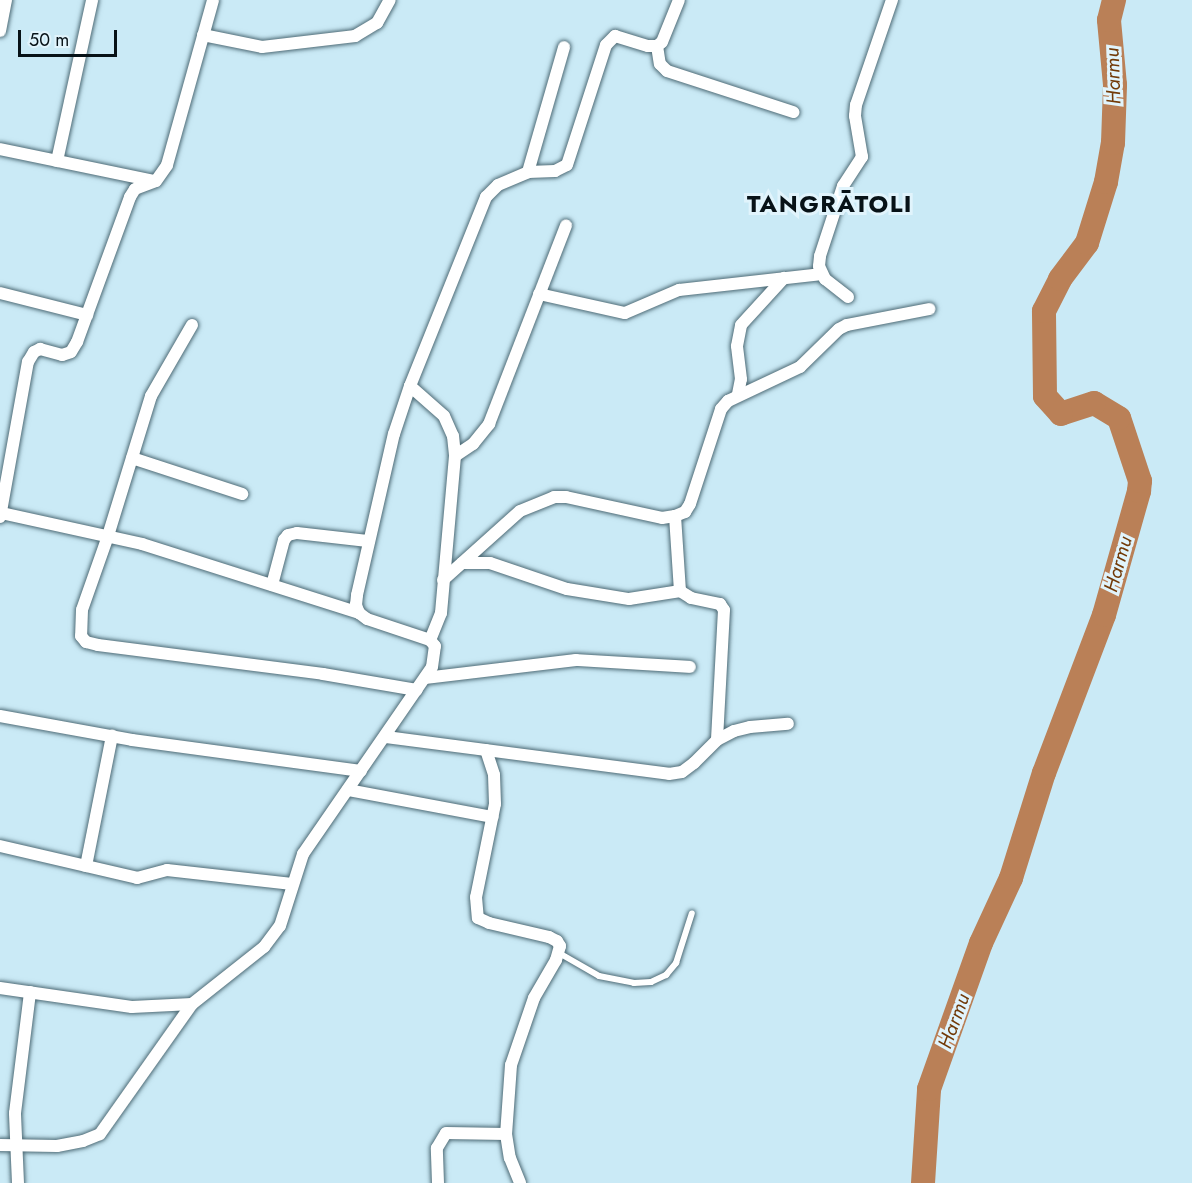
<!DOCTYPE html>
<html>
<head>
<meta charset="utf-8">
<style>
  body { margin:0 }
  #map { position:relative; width:1192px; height:1183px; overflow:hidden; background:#caeaf6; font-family:Jost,sans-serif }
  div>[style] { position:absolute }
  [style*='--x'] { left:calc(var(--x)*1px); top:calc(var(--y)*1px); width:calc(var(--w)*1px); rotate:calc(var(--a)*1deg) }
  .river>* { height:24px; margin:-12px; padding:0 12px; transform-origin:12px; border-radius:12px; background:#ba8057 }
  .roads { filter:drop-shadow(0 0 2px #4e6b76) drop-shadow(0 0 2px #4e6b76) }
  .service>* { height:6px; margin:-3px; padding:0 3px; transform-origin:3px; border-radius:3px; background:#fff }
  .minor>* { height:12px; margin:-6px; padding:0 6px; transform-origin:6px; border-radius:6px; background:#fff }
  span { translate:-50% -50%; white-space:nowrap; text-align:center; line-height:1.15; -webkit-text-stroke:6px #e1f4fc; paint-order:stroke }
  .water-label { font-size:20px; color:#723a08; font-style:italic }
  .district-label { font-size:24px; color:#071217; font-weight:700; letter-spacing:1.5px }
  .scale { position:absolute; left:18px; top:30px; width:99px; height:27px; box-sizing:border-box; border:3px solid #071217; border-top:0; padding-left:8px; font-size:18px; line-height:21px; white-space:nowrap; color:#071217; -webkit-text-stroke:4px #e1f4fc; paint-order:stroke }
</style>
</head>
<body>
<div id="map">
  <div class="river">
    <div style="--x:923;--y:1183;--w:94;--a:-86.3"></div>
    <div style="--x:929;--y:1089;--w:155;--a:-70.4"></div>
    <div style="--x:981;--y:943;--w:72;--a:-65.2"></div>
    <div style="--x:1011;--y:878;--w:110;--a:-72.6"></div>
    <div style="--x:1044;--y:773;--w:169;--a:-69.2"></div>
    <div style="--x:1104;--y:615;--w:129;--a:-74.2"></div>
    <div style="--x:1139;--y:491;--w:10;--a:-84"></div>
    <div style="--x:1140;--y:481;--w:66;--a:-108.4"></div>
    <div style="--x:1119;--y:418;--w:29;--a:-149"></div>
    <div style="--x:1094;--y:403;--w:35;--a:162"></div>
    <div style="--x:1061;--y:414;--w:24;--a:-132"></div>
    <div style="--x:1045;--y:396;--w:85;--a:-90.7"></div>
    <div style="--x:1044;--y:311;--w:36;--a:-63"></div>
    <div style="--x:1060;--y:279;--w:45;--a:-53.1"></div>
    <div style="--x:1087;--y:243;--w:64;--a:-72.7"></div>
    <div style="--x:1106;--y:182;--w:40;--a:-80"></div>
    <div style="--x:1113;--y:143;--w:58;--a:-88"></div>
    <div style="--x:1115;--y:85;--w:65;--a:-95.3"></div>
    <div style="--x:1109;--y:20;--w:21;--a:-76"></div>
  </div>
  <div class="roads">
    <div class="service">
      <div style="--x:559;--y:953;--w:46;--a:29.9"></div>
      <div style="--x:599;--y:976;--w:36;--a:11"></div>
      <div style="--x:634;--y:983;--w:17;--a:-3"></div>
      <div style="--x:651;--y:982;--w:17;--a:-25"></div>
      <div style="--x:666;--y:975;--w:16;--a:-50"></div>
      <div style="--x:676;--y:963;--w:52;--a:-72.3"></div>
    </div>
    <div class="minor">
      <div style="--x:0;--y:31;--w:32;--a:-79"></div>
      <div style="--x:203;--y:35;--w:60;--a:11.5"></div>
      <div style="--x:262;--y:47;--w:94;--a:-6.7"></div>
      <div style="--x:355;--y:36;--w:26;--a:-31"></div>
      <div style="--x:377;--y:23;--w:26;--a:-61"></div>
      <div style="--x:657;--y:46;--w:18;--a:81"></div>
      <div style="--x:660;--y:64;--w:10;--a:45"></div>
      <div style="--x:667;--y:71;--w:133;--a:18"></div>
      <div style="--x:0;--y:149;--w:157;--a:11.7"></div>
      <div style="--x:57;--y:161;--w:165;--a:-77.7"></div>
      <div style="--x:528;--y:172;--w:130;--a:-73.9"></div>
      <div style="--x:0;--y:293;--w:90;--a:14.2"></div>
      <div style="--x:539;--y:294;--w:88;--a:12.5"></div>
      <div style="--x:625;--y:313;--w:59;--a:-23.1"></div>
      <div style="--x:679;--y:290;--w:144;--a:-6.4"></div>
      <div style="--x:848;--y:297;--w:29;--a:-142"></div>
      <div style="--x:825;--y:279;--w:14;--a:-115"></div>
      <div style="--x:819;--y:266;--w:10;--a:-84"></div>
      <div style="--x:820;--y:256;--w:74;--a:-71.8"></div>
      <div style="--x:843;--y:186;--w:35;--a:-57"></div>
      <div style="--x:862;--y:157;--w:42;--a:-99.7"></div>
      <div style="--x:855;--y:116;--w:11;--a:-85"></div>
      <div style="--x:856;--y:105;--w:111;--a:-71.1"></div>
      <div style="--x:192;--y:325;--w:82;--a:120"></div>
      <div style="--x:151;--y:396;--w:146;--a:107.1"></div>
      <div style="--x:108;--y:536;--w:78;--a:109.4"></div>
      <div style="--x:82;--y:610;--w:26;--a:92"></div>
      <div style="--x:81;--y:636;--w:8;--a:50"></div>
      <div style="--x:86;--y:642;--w:12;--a:14"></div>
      <div style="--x:98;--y:645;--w:227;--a:7.3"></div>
      <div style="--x:323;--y:674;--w:95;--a:9.7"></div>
      <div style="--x:410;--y:386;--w:45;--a:41.4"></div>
      <div style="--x:444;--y:416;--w:22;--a:66"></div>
      <div style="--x:453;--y:436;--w:20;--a:84"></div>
      <div style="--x:455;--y:456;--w:158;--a:95.1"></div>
      <div style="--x:441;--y:613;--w:29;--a:112"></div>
      <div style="--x:738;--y:394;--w:15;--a:-79"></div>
      <div style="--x:741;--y:379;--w:33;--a:-97"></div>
      <div style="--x:737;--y:346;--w:21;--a:-79"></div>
      <div style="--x:741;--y:325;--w:64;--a:-47.5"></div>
      <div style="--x:455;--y:456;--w:22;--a:-34"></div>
      <div style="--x:473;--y:444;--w:26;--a:-51"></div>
      <div style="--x:489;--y:424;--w:213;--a:-68.8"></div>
      <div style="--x:132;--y:458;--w:116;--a:18.1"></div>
      <div style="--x:1;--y:513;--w:144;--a:12.4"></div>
      <div style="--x:142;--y:544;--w:228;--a:17.6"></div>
      <div style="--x:675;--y:516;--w:75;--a:86.2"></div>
      <div style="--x:680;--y:591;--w:13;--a:32"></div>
      <div style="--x:691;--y:598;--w:30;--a:12"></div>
      <div style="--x:720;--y:604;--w:7;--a:56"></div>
      <div style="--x:724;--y:610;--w:130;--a:93.1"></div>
      <div style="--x:0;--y:517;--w:158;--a:-79.8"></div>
      <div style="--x:28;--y:362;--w:12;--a:-59"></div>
      <div style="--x:34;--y:352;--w:7;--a:-27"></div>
      <div style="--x:40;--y:349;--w:23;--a:15"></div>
      <div style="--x:62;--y:355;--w:9;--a:-18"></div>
      <div style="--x:71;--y:352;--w:12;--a:-59"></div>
      <div style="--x:77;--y:342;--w:154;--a:-69.9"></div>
      <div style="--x:130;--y:197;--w:9;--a:-58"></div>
      <div style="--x:135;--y:189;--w:22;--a:-21"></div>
      <div style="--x:156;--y:181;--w:19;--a:-55"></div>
      <div style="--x:167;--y:165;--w:171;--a:-74.4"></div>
      <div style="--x:462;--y:563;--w:28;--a:0"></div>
      <div style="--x:490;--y:563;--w:81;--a:18.7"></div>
      <div style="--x:567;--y:589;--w:63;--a:9.2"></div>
      <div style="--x:629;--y:599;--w:52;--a:-8.9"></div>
      <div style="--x:443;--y:580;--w:103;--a:-41.9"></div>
      <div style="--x:520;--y:511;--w:37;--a:-22"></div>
      <div style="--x:554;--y:497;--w:12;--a:0"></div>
      <div style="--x:566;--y:497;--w:98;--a:12.3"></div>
      <div style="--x:662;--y:518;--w:13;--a:-9"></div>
      <div style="--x:675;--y:516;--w:11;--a:-22"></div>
      <div style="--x:685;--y:512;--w:9;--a:-58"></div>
      <div style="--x:690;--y:504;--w:100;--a:-71.9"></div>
      <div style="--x:721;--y:409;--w:11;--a:-49"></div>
      <div style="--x:728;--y:401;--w:80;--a:-25.3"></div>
      <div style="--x:800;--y:367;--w:54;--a:-44.3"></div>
      <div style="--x:839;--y:329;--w:9;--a:-27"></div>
      <div style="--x:847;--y:325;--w:84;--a:-11"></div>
      <div style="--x:272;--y:585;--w:47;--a:-75.1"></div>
      <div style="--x:284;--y:540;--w:6;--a:-51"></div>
      <div style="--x:288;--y:535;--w:9;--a:-13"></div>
      <div style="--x:297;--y:533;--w:71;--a:6.4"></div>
      <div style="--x:425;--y:678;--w:152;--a:-6.8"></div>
      <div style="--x:576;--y:660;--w:114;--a:3.5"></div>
      <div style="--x:0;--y:716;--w:134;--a:10.3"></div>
      <div style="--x:132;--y:740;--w:231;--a:7.7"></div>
      <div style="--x:386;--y:737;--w:285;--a:7.4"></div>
      <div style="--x:669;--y:774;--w:13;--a:-9"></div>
      <div style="--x:682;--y:772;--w:15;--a:-37"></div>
      <div style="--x:694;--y:763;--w:33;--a:-45"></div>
      <div style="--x:717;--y:740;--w:19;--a:-28"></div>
      <div style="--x:734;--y:731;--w:16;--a:-14"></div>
      <div style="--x:750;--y:727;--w:38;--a:-5"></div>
      <div style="--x:486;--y:750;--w:26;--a:72"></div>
      <div style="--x:494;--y:775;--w:29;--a:88"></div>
      <div style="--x:495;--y:804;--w:95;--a:101.5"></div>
      <div style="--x:476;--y:897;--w:21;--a:85"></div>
      <div style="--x:478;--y:918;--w:12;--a:24"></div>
      <div style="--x:489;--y:923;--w:62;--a:13.1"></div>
      <div style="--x:549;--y:937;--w:9;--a:27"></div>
      <div style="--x:557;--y:941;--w:6;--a:59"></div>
      <div style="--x:560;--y:946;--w:15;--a:106"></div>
      <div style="--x:556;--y:960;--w:44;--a:120.1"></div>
      <div style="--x:534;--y:998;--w:71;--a:108.9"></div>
      <div style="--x:511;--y:1065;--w:69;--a:94.1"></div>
      <div style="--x:506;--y:1134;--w:24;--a:81"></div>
      <div style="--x:510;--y:1158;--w:27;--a:68"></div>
      <div style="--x:348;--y:790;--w:147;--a:10.6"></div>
      <div style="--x:0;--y:846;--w:141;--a:13.1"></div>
      <div style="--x:137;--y:878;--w:31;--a:-15"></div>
      <div style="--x:167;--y:870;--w:126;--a:6.4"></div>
      <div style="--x:86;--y:866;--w:133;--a:-78.7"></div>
      <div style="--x:0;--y:988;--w:133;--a:8.2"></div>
      <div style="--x:132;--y:1007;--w:60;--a:-2.9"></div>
      <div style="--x:0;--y:1145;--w:57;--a:1"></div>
      <div style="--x:57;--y:1146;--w:26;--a:-11"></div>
      <div style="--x:83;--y:1141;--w:18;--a:-22"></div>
      <div style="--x:100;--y:1134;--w:159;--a:-54.7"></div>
      <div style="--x:192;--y:1004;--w:92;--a:-38.4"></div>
      <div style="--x:264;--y:947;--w:26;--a:-53"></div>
      <div style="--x:280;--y:926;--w:76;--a:-72.3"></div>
      <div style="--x:303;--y:854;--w:227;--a:-55.4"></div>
      <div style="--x:432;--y:667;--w:21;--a:-82"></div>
      <div style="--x:435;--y:646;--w:8;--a:-130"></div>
      <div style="--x:430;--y:640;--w:66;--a:-161.6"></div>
      <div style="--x:367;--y:619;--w:10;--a:-143"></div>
      <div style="--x:359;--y:613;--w:9;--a:-111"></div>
      <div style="--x:356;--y:605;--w:10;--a:-84"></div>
      <div style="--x:357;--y:595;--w:165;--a:-77.1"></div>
      <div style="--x:394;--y:434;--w:51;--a:-71.6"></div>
      <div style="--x:410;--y:386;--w:204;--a:-68.1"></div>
      <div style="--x:486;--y:197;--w:17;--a:-45"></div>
      <div style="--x:498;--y:185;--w:33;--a:-23"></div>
      <div style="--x:528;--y:172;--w:27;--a:-2"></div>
      <div style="--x:555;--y:171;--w:13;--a:-27"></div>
      <div style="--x:567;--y:165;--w:126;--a:-72"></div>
      <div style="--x:606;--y:45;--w:13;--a:-45"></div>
      <div style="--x:615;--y:36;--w:34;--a:17"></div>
      <div style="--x:648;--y:46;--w:9;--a:0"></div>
      <div style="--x:657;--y:46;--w:6;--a:-39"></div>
      <div style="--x:662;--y:42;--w:45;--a:-68"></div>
      <div style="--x:18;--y:1183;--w:70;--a:-92.5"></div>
      <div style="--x:15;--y:1113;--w:122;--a:-82.9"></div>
      <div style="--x:438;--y:1183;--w:35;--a:-92"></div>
      <div style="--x:437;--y:1148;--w:17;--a:-59"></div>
      <div style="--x:446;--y:1133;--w:60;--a:1"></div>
    </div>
  </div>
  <div class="water-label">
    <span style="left:1113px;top:76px;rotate:-92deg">Harmu</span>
    <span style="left:1118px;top:564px;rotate:-74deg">Harmu</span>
    <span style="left:954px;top:1021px;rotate:-70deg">Harmu</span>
  </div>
  <div class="district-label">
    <span style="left:830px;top:204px">TANGRĀTOLI</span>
  </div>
  <div class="scale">50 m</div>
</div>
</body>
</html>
